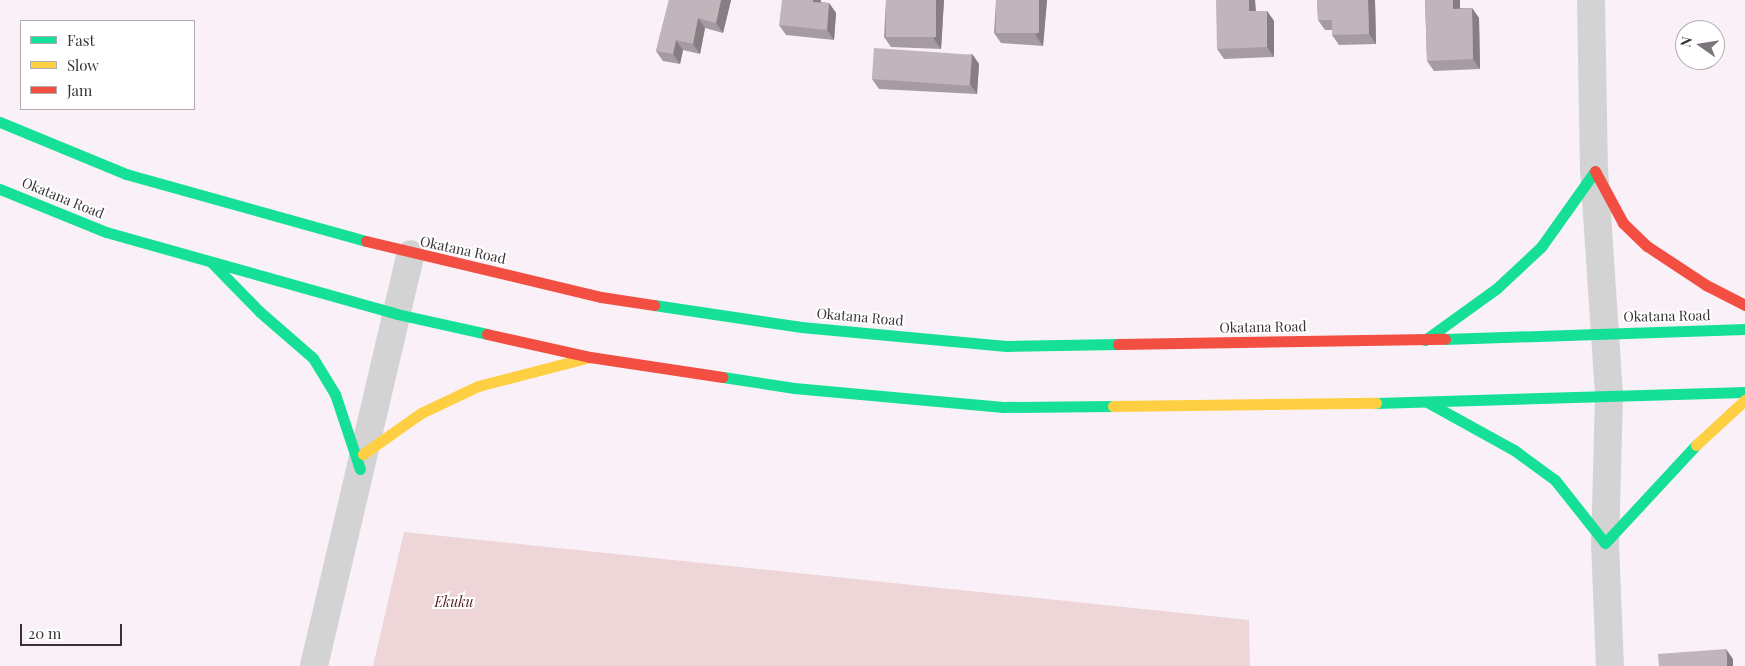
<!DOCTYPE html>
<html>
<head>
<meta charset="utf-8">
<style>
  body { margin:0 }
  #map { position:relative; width:1745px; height:666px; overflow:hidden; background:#faf1f8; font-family:"Playfair Display",serif }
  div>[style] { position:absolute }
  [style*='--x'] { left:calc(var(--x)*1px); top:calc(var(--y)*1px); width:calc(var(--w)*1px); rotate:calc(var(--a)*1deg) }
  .green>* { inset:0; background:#eed6d8 }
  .street>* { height:28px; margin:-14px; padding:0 14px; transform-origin:14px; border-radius:14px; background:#d4d3d4 }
  .fast>* { height:11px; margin:-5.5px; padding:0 5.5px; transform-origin:5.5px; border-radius:5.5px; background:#16e098 }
  .slow>* { height:11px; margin:-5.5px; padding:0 5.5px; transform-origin:5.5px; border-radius:5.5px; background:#ffcf43 }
  .jam>* { height:11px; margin:-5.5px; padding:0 5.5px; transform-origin:5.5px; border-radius:5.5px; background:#f24e42 }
  .wall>* { inset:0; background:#a69ba1 }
  .shaded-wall>* { inset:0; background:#877e83 }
  .building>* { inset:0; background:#c1b4bb; transform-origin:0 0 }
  span { translate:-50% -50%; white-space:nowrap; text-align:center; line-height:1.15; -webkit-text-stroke:4px #fff; paint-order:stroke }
  .street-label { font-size:14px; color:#383237 }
  .park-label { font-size:14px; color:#53181b; font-style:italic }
  .legend { position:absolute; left:20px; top:20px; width:175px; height:90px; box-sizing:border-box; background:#fff; border:1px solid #afadaf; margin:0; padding:6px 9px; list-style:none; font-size:15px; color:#383237 }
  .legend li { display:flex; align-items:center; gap:10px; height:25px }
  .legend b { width:25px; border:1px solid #afadaf }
  .north { position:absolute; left:1675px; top:20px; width:50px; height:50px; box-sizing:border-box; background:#fff; border:1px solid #afadaf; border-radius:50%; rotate:283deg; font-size:14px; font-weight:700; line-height:20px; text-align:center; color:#383237 }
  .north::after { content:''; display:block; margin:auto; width:18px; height:22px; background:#7c757b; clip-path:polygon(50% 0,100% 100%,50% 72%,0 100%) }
  .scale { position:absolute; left:20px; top:624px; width:102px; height:22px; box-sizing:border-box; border:2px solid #383237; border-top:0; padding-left:6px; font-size:15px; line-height:18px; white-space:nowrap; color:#383237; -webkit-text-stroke:4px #fff; paint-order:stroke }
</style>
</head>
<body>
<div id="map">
  <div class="green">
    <div style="clip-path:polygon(404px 532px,1249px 620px,1250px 666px,373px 666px)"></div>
  </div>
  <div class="street">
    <div style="--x:1591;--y:0;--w:169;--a:89"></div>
    <div style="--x:1594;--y:169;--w:226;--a:86.2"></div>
    <div style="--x:1609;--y:395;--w:148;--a:91.5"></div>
    <div style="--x:1605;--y:543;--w:123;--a:87.7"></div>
    <div style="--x:314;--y:666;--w:423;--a:-76.8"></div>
  </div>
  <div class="fast">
    <div style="--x:0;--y:122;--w:136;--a:22.4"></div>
    <div style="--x:126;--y:174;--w:249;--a:15.6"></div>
    <div style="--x:0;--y:189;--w:114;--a:22.1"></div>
    <div style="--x:106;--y:232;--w:302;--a:15.7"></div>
    <div style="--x:397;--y:314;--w:92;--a:12.5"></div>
    <div style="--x:211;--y:262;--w:70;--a:45.6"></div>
    <div style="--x:260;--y:312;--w:70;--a:41"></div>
    <div style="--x:313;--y:358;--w:42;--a:58.6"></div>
    <div style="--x:335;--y:394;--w:79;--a:71.6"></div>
    <div style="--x:654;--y:305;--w:149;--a:8.5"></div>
    <div style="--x:801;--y:327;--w:206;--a:5.3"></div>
    <div style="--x:1006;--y:346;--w:112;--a:-1"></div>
    <div style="--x:1445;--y:339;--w:300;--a:-1.9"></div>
    <div style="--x:1425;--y:340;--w:89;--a:-35.8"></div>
    <div style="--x:1497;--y:288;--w:60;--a:-43"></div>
    <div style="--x:1541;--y:247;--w:93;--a:-54.6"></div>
    <div style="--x:723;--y:377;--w:72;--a:8.8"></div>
    <div style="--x:794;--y:388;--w:210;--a:5.2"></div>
    <div style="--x:1003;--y:407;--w:110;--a:-0.5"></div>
    <div style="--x:1427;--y:402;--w:99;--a:28.9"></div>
    <div style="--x:1514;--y:450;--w:51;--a:36.2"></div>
    <div style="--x:1555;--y:480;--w:80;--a:51.6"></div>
    <div style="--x:1605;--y:543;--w:134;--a:-47.1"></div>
    <div style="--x:1376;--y:403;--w:369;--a:-1.7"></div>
  </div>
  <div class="slow">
    <div style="--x:1113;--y:406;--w:263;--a:-0.7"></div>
    <div style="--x:1696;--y:445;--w:67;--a:-42.6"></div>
    <div style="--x:363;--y:454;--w:71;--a:-35.3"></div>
    <div style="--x:421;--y:413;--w:63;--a:-25.3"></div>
    <div style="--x:478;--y:386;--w:112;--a:-14.5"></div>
  </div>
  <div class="jam">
    <div style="--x:1595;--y:171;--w:59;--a:61.7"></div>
    <div style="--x:1623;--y:223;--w:33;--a:44"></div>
    <div style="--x:1647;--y:246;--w:71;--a:33.5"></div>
    <div style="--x:1706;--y:285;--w:44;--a:27.1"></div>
    <div style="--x:366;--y:241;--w:242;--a:13.4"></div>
    <div style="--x:601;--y:297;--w:54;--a:8.6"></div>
    <div style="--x:487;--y:334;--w:106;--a:12.6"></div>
    <div style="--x:590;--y:357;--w:134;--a:8.6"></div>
    <div style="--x:1118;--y:344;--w:327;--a:-0.9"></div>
  </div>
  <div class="wall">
    <div style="clip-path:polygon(669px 0,731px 0,723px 33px,705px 28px,700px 54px,683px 50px,680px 64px,663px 61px,656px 51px)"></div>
    <div style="clip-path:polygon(886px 0,944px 0,941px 49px,891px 47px,884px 37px)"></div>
    <div style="clip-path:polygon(996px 0,1047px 0,1043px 46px,1001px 43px,994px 33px)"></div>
    <div style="clip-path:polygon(1255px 0,1256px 11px,1267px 11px,1274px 21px,1274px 57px,1224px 59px,1217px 49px)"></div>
    <div style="clip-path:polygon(1317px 0,1375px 0,1376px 44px,1339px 45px,1332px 35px,1332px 30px,1325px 30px,1318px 20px)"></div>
    <div style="clip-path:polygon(1425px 0,1460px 0,1460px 8px,1472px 8px,1479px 18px,1480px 69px,1434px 71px,1427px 61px)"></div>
    <div style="clip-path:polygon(821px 2px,829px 3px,836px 13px,834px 40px,786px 35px,779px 25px)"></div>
    <div style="clip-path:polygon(972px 54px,979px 64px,977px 94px,879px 89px,872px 79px)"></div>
  </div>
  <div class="shaded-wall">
    <div style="clip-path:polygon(721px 0,731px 0,723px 33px,716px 23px)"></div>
    <div style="clip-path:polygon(813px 0,821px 0,820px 12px,813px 2px)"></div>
    <div style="clip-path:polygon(936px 0,944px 0,941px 49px,934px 39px)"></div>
    <div style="clip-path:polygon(1039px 0,1047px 0,1043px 46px,1036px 36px)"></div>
    <div style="clip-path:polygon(1249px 0,1255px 0,1256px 21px,1249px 11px)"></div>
    <div style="clip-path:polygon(1368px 0,1375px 0,1376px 44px,1369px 34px)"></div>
    <div style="clip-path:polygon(1453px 0,1460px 0,1460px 19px,1453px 9px)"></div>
    <div style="clip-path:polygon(829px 3px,836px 13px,834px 40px,827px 30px)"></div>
    <div style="clip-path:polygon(1472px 8px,1479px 18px,1480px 69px,1473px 59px)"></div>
    <div style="clip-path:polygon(1267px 11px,1274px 21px,1274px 57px,1267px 47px)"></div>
    <div style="clip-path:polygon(698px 18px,705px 28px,700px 54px,693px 44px)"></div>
    <div style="clip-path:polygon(676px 40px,683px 50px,680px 64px,673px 54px)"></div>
    <div style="clip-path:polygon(972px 54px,979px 64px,977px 94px,970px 84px)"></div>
    <div style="clip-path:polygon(1726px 649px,1733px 659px,1733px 666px,1727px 666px)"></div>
  </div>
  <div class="building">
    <div style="clip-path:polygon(669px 0,721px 0,716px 23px,698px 18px,693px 44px,676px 40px,673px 54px,656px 51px)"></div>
    <div style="clip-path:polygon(782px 0,813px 0,813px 2px,829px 3px,827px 30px,779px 25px)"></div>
    <div style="left:886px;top:0;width:50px;height:37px"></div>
    <div style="left:996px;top:0;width:43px;height:33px"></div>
    <div style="clip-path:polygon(1216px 0,1249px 0,1249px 11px,1267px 11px,1267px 47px,1217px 49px)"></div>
    <div style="clip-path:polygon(1317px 0,1368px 0,1369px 34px,1332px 35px,1332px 20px,1318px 20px)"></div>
    <div style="clip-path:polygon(1425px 0,1453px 0,1453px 9px,1472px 8px,1473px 59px,1427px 61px)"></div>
    <div style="left:874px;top:48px;width:98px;height:31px;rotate:4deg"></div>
    <div style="clip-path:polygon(1726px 649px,1727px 666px,1659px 666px,1658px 654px)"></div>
  </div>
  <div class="street-label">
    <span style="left:63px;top:198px;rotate:22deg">Okatana Road</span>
    <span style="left:463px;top:250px;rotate:12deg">Okatana Road</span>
    <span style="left:1667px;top:316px;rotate:-1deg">Okatana Road</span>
    <span style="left:860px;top:317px;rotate:5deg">Okatana Road</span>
    <span style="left:1263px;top:327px;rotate:-1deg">Okatana Road</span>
  </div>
  <div class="park-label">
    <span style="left:454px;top:602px">Ekuku</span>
  </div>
  <ul class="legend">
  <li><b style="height:6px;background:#16e098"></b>Fast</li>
  <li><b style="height:6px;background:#ffcf43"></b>Slow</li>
  <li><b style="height:6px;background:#f24e42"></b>Jam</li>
  </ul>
  <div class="north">N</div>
  <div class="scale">20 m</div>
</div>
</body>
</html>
